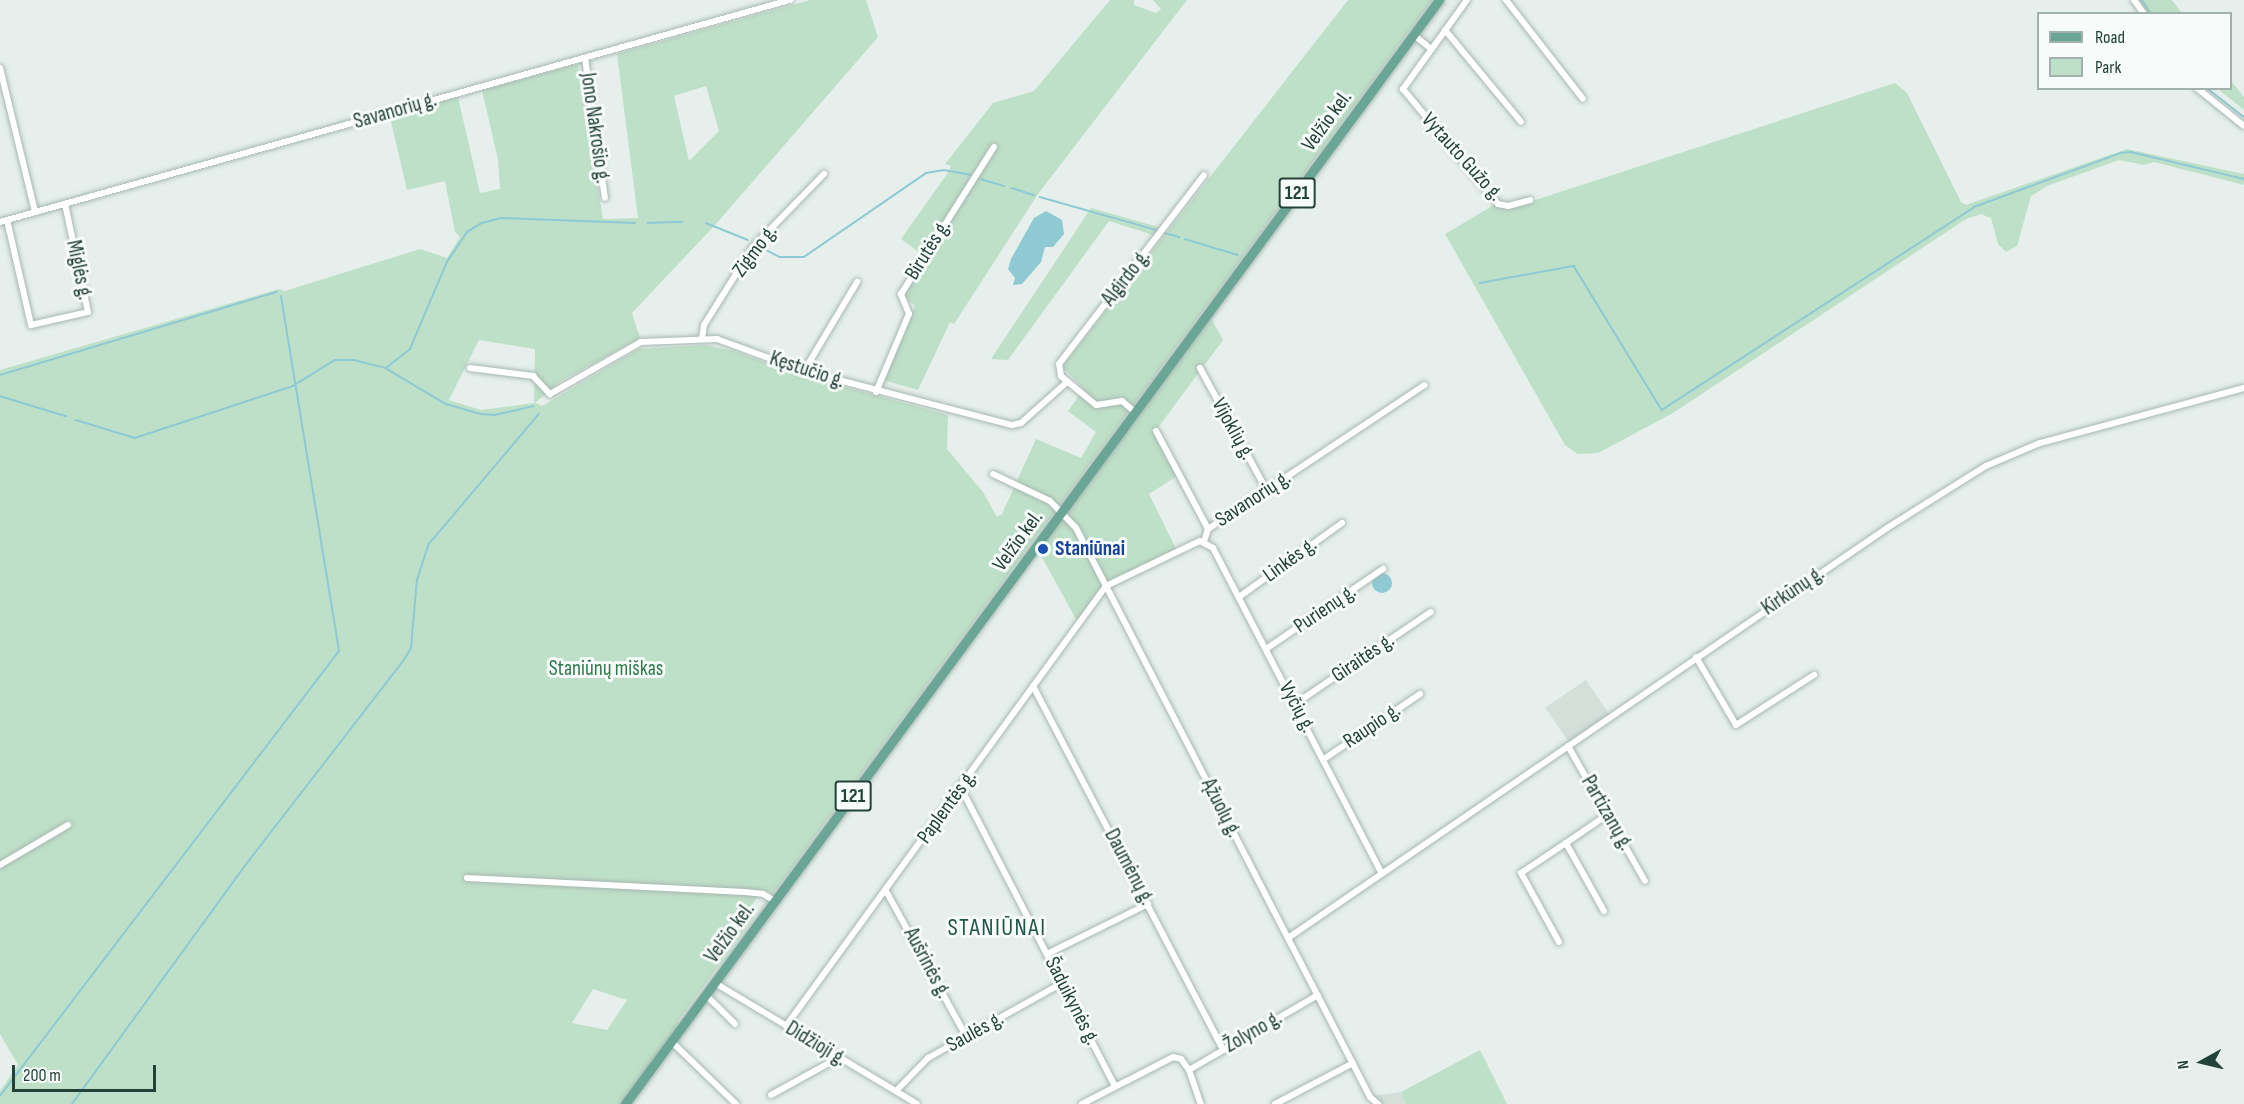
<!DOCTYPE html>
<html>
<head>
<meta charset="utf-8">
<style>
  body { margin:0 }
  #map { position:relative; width:2244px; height:1104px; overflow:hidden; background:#e6efeb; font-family:"Sofia Sans Condensed",sans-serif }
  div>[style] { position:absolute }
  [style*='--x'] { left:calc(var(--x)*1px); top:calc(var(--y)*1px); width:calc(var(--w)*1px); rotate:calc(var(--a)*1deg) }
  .built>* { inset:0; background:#d4dfda; transform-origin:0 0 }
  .green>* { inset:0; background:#bfe0c8 }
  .water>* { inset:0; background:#8ec9d4 }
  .round { border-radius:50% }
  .stream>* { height:1.5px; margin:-0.75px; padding:0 0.75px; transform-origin:0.75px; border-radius:0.75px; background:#8ec9d4 }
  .roads { filter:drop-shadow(0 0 2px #a8b8b2) drop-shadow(0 0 2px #a8b8b2) }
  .street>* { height:6px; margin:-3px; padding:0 3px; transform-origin:3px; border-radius:3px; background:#fff }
  .primary>* { height:9px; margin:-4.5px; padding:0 4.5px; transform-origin:4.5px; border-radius:4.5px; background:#6aa596 }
  .dots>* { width:16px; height:16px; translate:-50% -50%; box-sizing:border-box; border:3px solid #f7fbf9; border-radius:50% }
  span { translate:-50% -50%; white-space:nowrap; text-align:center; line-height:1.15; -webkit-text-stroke:6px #f7fbf9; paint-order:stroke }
  .shield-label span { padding:2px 4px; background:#f7fbf9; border:2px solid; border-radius:4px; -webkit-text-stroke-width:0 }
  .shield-label { font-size:20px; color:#24423a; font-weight:700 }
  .street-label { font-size:21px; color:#24423a }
  .transit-label { font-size:21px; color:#164399; font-weight:700 }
  .left { translate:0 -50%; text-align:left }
  .park-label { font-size:21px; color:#2d7a4b }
  .quarter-label { font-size:24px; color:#1f5548; letter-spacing:1.5px }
  .legend { position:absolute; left:2037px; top:12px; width:195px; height:78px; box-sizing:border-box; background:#f7fbf9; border:2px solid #a3b1ad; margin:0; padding:8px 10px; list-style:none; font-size:18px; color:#24423a }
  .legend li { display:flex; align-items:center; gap:12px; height:30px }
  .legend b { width:30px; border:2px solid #a3b1ad }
  .north { position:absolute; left:2172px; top:1032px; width:60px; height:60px; -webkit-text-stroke:4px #f7fbf9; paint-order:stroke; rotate:262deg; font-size:16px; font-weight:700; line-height:24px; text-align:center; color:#24423a }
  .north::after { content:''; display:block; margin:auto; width:21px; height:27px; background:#24423a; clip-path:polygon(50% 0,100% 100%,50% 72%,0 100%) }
  .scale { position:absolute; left:12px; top:1065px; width:144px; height:27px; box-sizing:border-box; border:3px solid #24423a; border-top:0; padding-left:8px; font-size:18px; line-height:21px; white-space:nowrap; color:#24423a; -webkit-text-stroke:4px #f7fbf9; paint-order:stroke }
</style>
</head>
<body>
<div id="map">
  <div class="built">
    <div style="left:1586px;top:680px;width:43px;height:49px;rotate:56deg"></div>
    <div style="clip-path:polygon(1401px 1092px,1406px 1104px,1376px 1104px,1371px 1096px)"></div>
  </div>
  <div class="green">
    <div style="clip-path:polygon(evenodd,810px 0,866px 0,878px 37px,716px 224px,632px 313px,640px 338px,559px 382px,535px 403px,542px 406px,639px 349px,705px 345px,734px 351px,793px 373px,948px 415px,947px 449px,983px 492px,997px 517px,1002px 514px,1036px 439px,1081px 458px,1096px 432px,1068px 411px,1084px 389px,1062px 367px,1348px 0,1432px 0,773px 893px,763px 890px,747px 911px,754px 917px,678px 1021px,676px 1037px,625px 1104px,0 1104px,0 1091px,18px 1065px,0 1034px,0 370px,279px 289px,285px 291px,420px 249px,447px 258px,460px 237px,455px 232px,445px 181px,407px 190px,390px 117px,458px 97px,480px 193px,500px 189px,498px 160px,482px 90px,578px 64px,603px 219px,638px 218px,617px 54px,810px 0,706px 86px,719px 131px,689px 161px,674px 96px,706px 86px,810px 0,479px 340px,535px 349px,534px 403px,481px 410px,449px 400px,479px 340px,810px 0,593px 989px,627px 1000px,607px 1030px,572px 1023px,593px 989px)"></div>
    <div style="clip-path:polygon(1110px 0,1134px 0,1134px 5px,1156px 13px,1161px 9px,1153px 0,1187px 0,1038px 194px,954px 324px,950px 322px,918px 390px,883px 380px,915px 306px,904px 296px,927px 258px,901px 239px,947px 174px,951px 166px,945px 164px,993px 103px,1034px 91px)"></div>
    <div style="clip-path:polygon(2138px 0,2172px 0,2182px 13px,2147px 13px)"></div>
    <div style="clip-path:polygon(2231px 81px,2244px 97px,2244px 110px,2218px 89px,2230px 88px)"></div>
    <div style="clip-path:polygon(1895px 83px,1907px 93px,1961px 202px,1966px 205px,2127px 149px,2244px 174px,2244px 185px,2154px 162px,2144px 165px,2119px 160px,2047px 186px,2031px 196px,2017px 246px,2006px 252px,1998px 244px,1991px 218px,1981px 214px,1966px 219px,1673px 413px,1598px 453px,1578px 454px,1565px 445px,1445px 234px,1494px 205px,1511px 208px)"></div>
    <div style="clip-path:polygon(1091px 208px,1162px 228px,1156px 236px,1109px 221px,1008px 360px,991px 359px)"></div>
    <div style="clip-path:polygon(1211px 318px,1223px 340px,1154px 433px,1177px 476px,1149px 494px,1176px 549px,1103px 586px,1077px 621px,1038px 550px)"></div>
    <div style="clip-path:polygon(1480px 1050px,1507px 1104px,1406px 1104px,1401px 1092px)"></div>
  </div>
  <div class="water">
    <div style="clip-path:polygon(1046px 211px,1062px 220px,1064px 234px,1053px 247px,1045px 247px,1041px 262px,1022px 284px,1013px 285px,1015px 278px,1008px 269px,1011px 259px,1034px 218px)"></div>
    <div class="round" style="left:1372px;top:573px;width:20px;height:20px"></div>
  </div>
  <div class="stream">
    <div style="--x:2142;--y:0;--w:17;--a:57"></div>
    <div style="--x:2207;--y:88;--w:47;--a:38.1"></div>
    <div style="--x:981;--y:179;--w:24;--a:17"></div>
    <div style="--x:1012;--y:188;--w:23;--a:18"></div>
    <div style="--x:1040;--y:197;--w:122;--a:15.8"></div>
    <div style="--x:648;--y:223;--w:34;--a:-2"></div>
    <div style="--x:706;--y:223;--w:45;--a:22"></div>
    <div style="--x:1165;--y:233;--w:15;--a:16"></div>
    <div style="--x:1185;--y:239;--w:55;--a:16.8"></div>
    <div style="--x:759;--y:246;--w:24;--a:28"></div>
    <div style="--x:780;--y:257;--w:24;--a:0"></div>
    <div style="--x:804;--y:257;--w:148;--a:-34.5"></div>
    <div style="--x:926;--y:173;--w:18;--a:-9"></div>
    <div style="--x:944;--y:170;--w:27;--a:10"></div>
    <div style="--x:1480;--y:283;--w:96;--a:-10.3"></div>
    <div style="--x:1574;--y:266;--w:169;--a:58.6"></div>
    <div style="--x:1662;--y:410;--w:372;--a:-33"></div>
    <div style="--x:1974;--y:207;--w:157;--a:-20.2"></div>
    <div style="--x:2121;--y:153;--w:10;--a:-6"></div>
    <div style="--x:2131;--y:152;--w:116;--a:13.4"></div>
    <div style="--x:387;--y:369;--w:69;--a:30.7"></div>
    <div style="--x:446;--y:404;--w:36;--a:16"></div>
    <div style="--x:481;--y:414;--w:14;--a:4"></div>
    <div style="--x:495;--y:415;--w:39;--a:-13"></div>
    <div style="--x:0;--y:375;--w:289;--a:-16.7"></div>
    <div style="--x:0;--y:396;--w:69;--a:16.9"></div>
    <div style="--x:76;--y:420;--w:62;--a:17"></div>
    <div style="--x:135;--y:438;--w:166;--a:-18.2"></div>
    <div style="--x:293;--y:386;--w:49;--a:-31.8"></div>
    <div style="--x:335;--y:360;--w:19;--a:0"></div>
    <div style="--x:354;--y:360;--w:33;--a:14"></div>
    <div style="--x:386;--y:368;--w:31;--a:-38"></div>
    <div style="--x:410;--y:349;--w:95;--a:-67"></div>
    <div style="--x:447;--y:262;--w:36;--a:-56"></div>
    <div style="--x:467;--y:232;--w:17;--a:-31"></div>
    <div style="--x:482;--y:223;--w:20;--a:-15"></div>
    <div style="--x:501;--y:218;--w:134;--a:2.1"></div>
    <div style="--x:0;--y:1096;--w:559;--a:-52.7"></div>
    <div style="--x:339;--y:651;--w:359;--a:-99.3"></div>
    <div style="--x:72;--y:1104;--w:293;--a:-54"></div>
    <div style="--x:244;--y:867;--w:262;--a:-52.3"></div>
    <div style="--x:404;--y:660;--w:14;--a:-60"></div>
    <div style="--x:411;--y:648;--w:68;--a:-85"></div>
    <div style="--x:417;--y:580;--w:38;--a:-72"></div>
    <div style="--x:429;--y:544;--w:170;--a:-49.8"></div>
  </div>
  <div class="roads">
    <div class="street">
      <div style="--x:1467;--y:0;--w:110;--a:125.7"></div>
      <div style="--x:1403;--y:89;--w:149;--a:50.4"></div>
      <div style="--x:1498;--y:204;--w:10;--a:11"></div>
      <div style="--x:1508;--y:206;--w:23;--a:-15"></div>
      <div style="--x:1506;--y:0;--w:125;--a:52.1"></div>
      <div style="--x:2134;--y:0;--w:17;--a:54"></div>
      <div style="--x:1445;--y:30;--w:119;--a:50.4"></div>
      <div style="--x:1414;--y:35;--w:21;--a:39"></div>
      <div style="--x:585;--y:58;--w:141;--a:81.9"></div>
      <div style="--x:0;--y:68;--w:148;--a:76.3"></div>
      <div style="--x:2197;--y:88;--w:60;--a:39"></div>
      <div style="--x:7;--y:220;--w:108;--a:77.1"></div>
      <div style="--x:31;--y:325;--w:58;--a:-12.8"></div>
      <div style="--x:88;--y:312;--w:110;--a:-102"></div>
      <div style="--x:0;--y:222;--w:821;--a:-15.7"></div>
      <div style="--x:702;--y:339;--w:14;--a:-82"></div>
      <div style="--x:704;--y:325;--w:92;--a:-57.9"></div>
      <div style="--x:753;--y:247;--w:102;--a:-45.8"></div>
      <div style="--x:470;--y:368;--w:64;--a:7.2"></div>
      <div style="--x:533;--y:376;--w:25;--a:47"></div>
      <div style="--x:550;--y:394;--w:105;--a:-29.7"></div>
      <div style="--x:641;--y:342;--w:76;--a:-2.3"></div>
      <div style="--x:717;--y:339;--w:93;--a:20.2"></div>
      <div style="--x:804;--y:371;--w:215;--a:14.6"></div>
      <div style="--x:1012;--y:425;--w:9;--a:-13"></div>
      <div style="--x:1021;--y:423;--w:62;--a:-41.7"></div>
      <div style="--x:1200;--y:368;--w:138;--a:61.4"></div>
      <div style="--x:804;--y:371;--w:104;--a:-59.2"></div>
      <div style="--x:876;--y:392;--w:85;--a:-67.1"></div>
      <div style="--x:909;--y:314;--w:22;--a:-112"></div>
      <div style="--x:901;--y:294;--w:174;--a:-57.7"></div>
      <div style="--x:1135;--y:412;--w:17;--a:-140"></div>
      <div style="--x:1122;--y:401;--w:26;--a:171"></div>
      <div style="--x:1096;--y:405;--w:45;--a:-140.4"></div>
      <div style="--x:1061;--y:376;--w:12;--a:-99"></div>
      <div style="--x:1059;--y:364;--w:238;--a:-52.5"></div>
      <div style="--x:1156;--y:431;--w:111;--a:62"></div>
      <div style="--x:1208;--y:529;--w:13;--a:108"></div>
      <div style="--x:993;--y:474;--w:63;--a:25.3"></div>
      <div style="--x:1050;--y:501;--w:37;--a:46"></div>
      <div style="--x:1076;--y:528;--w:640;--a:62.67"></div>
      <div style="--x:1370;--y:1097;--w:11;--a:41"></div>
      <div style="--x:1208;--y:529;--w:260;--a:-33.6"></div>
      <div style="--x:1239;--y:597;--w:127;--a:-35.7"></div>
      <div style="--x:1266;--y:649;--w:142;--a:-34.4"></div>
      <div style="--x:1696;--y:657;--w:79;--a:59.5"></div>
      <div style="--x:1736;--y:725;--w:93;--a:-32.7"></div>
      <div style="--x:1033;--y:686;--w:410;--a:62.4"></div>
      <div style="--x:1295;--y:704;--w:164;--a:-34.1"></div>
      <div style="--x:1568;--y:746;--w:155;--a:60.3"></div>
      <div style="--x:1324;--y:759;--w:116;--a:-34.1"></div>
      <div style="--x:961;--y:788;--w:335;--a:62.7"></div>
      <div style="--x:0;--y:865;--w:79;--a:-30.5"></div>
      <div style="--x:467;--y:878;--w:278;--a:2.9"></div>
      <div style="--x:745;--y:892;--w:18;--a:6"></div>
      <div style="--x:763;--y:894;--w:14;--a:30"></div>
      <div style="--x:886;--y:891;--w:166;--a:61.1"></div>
      <div style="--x:1604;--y:911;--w:78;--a:-119.2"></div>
      <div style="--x:1566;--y:843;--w:50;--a:-34.3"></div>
      <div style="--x:1288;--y:938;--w:726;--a:-34.39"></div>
      <div style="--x:1887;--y:528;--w:117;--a:-32.1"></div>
      <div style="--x:1986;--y:466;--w:59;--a:-23.1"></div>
      <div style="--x:2040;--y:443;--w:211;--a:-15.1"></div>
      <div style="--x:1559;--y:942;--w:79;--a:-118.8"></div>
      <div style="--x:1521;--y:873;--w:54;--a:-33.7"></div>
      <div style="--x:1047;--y:954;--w:113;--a:-26.3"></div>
      <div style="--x:715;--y:983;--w:235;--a:30.9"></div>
      <div style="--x:706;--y:995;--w:41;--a:45"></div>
      <div style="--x:786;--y:1026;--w:544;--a:-53.97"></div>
      <div style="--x:1106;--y:586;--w:104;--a:-25.6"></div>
      <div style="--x:1200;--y:541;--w:15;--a:28"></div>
      <div style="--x:1213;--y:548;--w:367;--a:62.6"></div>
      <div style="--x:672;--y:1042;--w:89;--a:44.1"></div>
      <div style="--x:1189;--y:1070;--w:149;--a:-30.2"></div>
      <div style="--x:896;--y:1091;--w:46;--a:-45.9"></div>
      <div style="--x:928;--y:1058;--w:154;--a:-29.2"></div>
      <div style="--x:771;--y:1095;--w:66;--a:-28.9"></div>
      <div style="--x:829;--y:1063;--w:9;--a:-49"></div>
      <div style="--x:1082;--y:1104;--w:102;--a:-27.3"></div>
      <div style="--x:1173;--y:1057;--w:8;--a:14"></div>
      <div style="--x:1181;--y:1059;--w:14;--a:54"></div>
      <div style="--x:1189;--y:1070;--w:36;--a:71"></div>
      <div style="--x:1275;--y:1104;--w:88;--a:-27.7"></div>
    </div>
    <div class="primary">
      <div style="--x:625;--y:1104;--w:1372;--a:-53.6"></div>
    </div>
  </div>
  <div class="dots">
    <div style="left:1043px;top:549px;background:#1a4fb4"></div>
  </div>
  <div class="shield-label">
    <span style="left:1297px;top:193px">121</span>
    <span style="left:853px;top:796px">121</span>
  </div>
  <div class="street-label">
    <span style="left:395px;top:111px;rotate:-16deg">Savanorių g.</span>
    <span style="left:1327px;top:121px;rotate:-54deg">Velžio kel.</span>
    <span style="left:595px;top:128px;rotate:82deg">Jono Nakrošio g.</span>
    <span style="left:1462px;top:157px;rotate:48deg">Vytauto Gužo g.</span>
    <span style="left:928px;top:250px;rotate:-58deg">Birutės g.</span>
    <span style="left:755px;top:251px;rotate:-53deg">Zigmo g.</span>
    <span style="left:79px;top:270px;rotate:78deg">Miglės g.</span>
    <span style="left:1126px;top:278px;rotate:-52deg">Algirdo g.</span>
    <span style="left:807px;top:370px;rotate:18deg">Kęstučio g.</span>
    <span style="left:1233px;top:429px;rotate:61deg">Vijoklių g.</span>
    <span style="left:1253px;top:499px;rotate:-33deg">Savanorių g.</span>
    <span style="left:1018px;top:541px;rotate:-54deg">Velžio kel.</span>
    <span style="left:1290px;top:560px;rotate:-36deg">Linkės g.</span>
    <span style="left:1793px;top:591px;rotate:-34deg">Kirkūnų g.</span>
    <span style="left:1325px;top:609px;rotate:-34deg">Purienų g.</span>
    <span style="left:1363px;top:658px;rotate:-34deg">Giraitės g.</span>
    <span style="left:1297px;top:707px;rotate:62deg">Vyčių g.</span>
    <span style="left:1372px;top:726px;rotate:-34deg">Raupio g.</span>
    <span style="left:947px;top:807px;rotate:-54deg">Paplentės g.</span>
    <span style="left:1221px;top:808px;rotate:63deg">Ąžuolų g.</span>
    <span style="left:1607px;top:813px;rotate:60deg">Partizanų g.</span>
    <span style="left:1129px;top:867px;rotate:62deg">Daumėnų g.</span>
    <span style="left:730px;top:933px;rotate:-54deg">Velžio kel.</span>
    <span style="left:927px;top:963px;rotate:62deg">Aušrinės g.</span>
    <span style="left:1072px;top:1001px;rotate:63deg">Šaduikynės g.</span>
    <span style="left:975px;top:1032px;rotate:-29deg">Saulės g.</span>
    <span style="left:1253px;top:1032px;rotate:-30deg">Žolyno g.</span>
    <span style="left:816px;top:1044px;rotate:31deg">Didžioji g.</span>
  </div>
  <div class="transit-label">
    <span class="left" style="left:1055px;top:549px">Staniūnai</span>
  </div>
  <div class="park-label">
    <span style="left:606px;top:669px">Staniūnų miškas</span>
  </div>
  <div class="quarter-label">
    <span style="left:997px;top:928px">STANIŪNAI</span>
  </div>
  <ul class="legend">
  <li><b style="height:8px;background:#6aa596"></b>Road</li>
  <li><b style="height:16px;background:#bfe0c8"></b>Park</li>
  </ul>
  <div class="north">N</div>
  <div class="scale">200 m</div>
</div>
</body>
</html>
